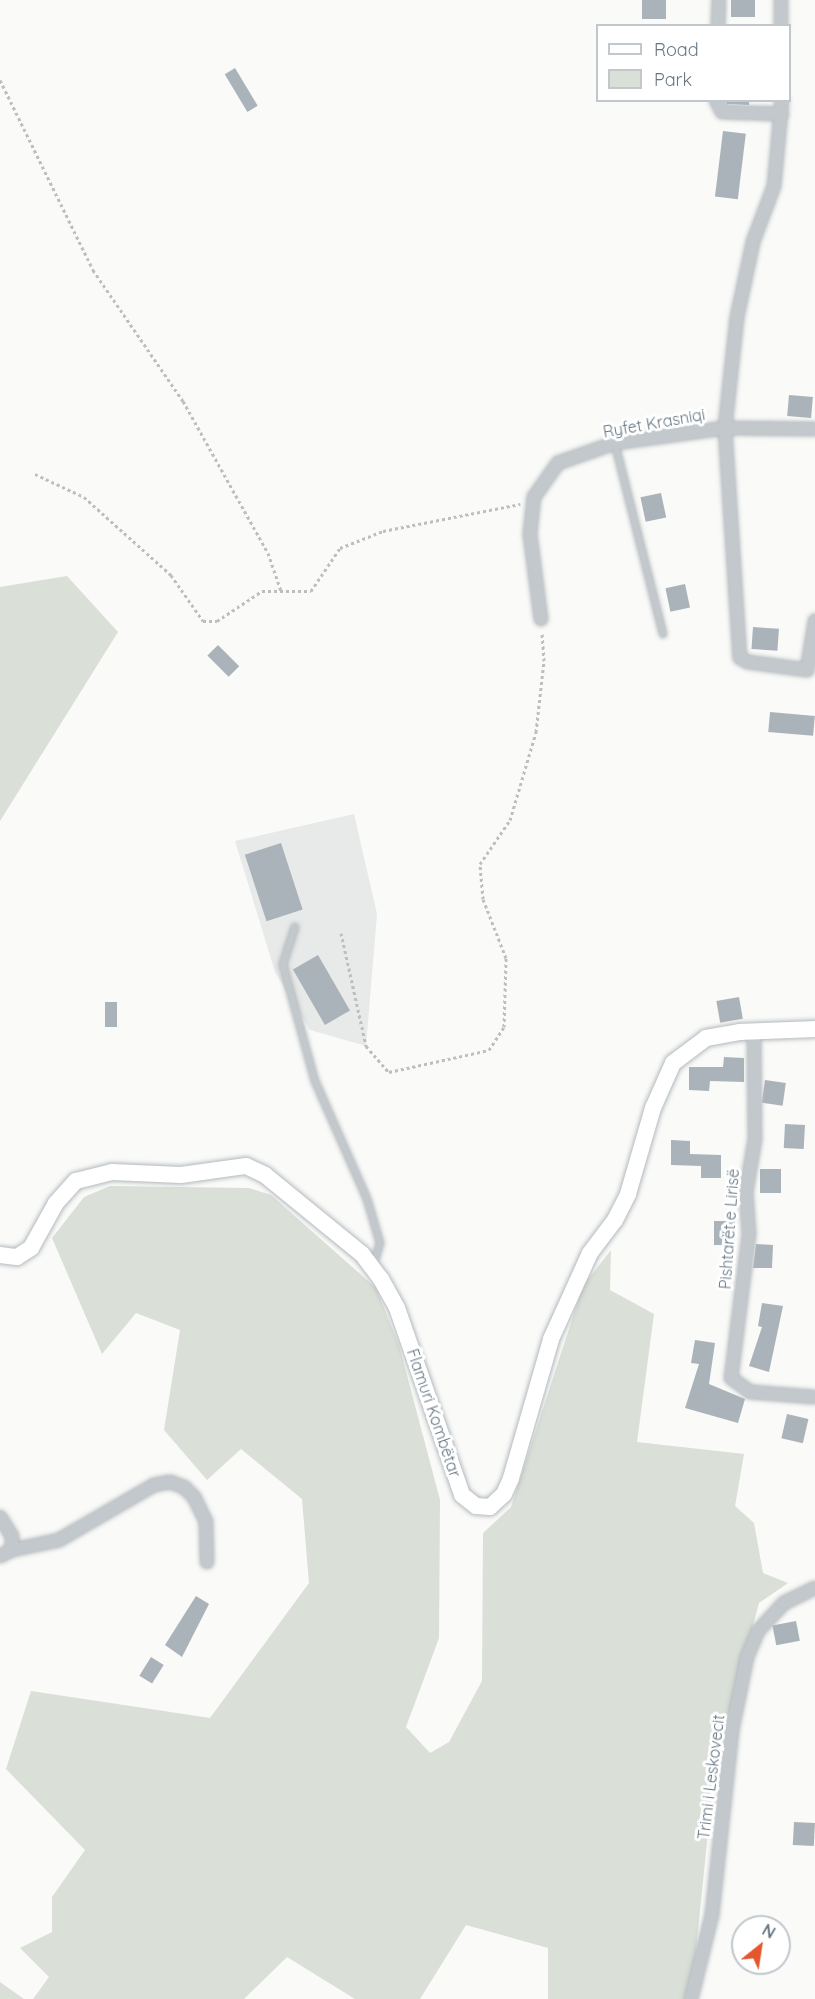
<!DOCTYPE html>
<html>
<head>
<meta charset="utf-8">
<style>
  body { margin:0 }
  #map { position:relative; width:815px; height:1999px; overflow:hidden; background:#fafaf8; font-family:Quicksand,sans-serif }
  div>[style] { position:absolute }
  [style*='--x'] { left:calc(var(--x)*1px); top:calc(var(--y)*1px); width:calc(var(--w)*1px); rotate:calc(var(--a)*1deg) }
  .built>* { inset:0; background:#e8e9e9 }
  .green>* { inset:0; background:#dadfd7 }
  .building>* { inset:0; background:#aab3b9; transform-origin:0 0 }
  .path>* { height:3px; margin-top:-1.5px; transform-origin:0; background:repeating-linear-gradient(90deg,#bbbfc2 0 3px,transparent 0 6px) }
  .roads { filter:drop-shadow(0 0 2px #b3babf) drop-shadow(0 0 2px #b3babf) }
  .lane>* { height:6px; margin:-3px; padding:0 3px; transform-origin:3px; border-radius:3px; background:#c3c8cc }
  .street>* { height:12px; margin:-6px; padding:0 6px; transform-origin:6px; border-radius:6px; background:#c3c8cc }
  .secondary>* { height:16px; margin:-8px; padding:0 8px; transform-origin:8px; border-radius:8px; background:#fff }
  span { translate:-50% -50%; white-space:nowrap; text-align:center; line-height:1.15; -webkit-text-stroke:6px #fff; paint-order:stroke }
  .street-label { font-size:16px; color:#657683 }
  .legend { position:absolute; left:596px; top:24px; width:195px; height:78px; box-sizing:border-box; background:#fff; border:2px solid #c1c8cd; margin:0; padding:8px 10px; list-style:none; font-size:18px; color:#657683 }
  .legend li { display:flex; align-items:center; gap:12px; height:30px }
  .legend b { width:30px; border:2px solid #c1c8cd }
  .north { position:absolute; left:731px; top:1915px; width:60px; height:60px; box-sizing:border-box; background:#fff; border:2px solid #c1c8cd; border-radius:50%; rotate:30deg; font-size:16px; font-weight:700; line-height:24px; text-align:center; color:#657683 }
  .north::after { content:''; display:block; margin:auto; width:21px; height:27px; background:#e4572e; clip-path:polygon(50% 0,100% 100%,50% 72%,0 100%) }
</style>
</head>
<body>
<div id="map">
  <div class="built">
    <div style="clip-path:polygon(354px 814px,377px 914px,366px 1046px,310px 1030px,275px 972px,235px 841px)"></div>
  </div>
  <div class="green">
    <div style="clip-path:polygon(67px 576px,118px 632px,0 821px,0 587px)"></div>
    <div style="clip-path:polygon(110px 1186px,249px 1188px,271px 1195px,376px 1288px,399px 1345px,440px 1500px,439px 1638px,406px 1727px,430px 1753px,449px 1742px,482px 1681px,483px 1533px,511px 1507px,583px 1286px,611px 1250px,610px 1290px,654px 1314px,637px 1442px,744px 1454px,735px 1506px,754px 1523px,763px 1573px,788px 1583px,759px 1603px,715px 1764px,691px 1999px,548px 1999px,548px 1948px,466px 1925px,420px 1999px,355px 1999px,287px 1957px,244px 1999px,33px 1999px,49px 1977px,20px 1948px,52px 1932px,52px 1897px,85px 1850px,6px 1769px,31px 1691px,210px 1718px,309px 1583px,302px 1499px,241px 1449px,207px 1480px,164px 1430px,180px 1330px,136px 1313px,102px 1354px,52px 1238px,84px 1197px)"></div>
    <div style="clip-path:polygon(0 1982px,24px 1999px,0 1999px)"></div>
  </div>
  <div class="building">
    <div style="left:642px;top:0;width:24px;height:19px"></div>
    <div style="left:731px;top:0;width:24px;height:17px"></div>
    <div style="left:235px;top:68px;width:44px;height:12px;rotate:59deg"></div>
    <div style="clip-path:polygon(725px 100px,749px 100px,749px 105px,727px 104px)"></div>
    <div style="left:723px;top:131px;width:23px;height:66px;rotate:7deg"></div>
    <div style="left:789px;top:395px;width:24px;height:21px;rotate:5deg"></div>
    <div style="left:661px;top:493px;width:25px;height:21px;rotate:78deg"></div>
    <div style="left:685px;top:584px;width:24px;height:20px;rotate:78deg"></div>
    <div style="left:753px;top:627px;width:26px;height:22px;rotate:4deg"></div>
    <div style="left:218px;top:645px;width:30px;height:15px;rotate:45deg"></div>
    <div style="left:770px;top:712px;width:45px;height:20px;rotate:5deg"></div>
    <div style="left:281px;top:843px;width:70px;height:38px;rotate:72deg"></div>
    <div style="left:318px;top:955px;width:64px;height:29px;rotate:60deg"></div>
    <div style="left:739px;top:997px;width:22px;height:23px;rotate:80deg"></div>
    <div style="left:105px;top:1002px;width:12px;height:25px"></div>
    <div style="clip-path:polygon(724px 1057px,744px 1058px,744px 1082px,710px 1081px,709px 1091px,689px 1090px,689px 1067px,723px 1067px)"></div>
    <div style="left:765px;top:1080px;width:21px;height:23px;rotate:8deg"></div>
    <div style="left:785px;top:1124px;width:20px;height:24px;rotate:3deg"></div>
    <div style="clip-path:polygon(671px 1140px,690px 1141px,690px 1154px,721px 1155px,721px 1178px,701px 1178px,701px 1166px,671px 1165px)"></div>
    <div style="left:760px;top:1169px;width:21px;height:24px"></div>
    <div style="left:714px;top:1221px;width:21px;height:24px"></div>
    <div style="clip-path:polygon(756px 1244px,773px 1245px,772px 1268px,753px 1268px)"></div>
    <div style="clip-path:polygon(762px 1303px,783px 1306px,769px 1372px,749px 1366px,762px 1327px,758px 1326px)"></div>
    <div style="clip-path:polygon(695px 1340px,715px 1343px,709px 1384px,745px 1399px,738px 1423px,685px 1408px,699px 1364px,691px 1363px)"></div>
    <div style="left:787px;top:1414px;width:22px;height:25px;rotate:13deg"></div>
    <div style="clip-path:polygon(196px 1596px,209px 1604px,182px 1657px,165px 1645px)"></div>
    <div style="left:796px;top:1621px;width:20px;height:24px;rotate:79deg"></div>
    <div style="left:151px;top:1657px;width:15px;height:22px;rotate:32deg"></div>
    <div style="left:794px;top:1822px;width:21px;height:23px;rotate:3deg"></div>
  </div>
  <div class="path">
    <div style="--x:0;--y:80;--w:212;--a:63.9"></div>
    <div style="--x:93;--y:270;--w:159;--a:55.5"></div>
    <div style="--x:183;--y:401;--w:174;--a:60.8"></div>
    <div style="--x:268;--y:553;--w:40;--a:71.1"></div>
    <div style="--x:35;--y:474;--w:54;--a:25.1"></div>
    <div style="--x:84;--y:497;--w:117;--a:41.9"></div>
    <div style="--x:171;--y:575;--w:56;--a:55.2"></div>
    <div style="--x:203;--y:621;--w:14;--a:0"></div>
    <div style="--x:217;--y:621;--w:54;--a:-33.7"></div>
    <div style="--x:262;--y:591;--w:49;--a:0"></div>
    <div style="--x:311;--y:591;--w:52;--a:-56"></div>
    <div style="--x:340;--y:548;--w:46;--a:-21.6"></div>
    <div style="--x:383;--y:531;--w:140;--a:-11.1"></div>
    <div style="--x:341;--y:933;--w:116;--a:77.5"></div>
    <div style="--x:366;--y:1046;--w:35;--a:49"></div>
    <div style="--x:389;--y:1072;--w:102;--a:-12.4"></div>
    <div style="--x:489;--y:1050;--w:27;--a:-57"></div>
    <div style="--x:504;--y:1027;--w:69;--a:-88.3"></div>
    <div style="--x:506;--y:958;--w:63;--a:-111.3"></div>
    <div style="--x:483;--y:899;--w:35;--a:-95"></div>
    <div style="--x:480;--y:864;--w:53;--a:-55.7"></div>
    <div style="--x:510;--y:820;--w:92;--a:-73.5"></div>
    <div style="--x:536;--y:732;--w:71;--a:-83.6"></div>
    <div style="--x:544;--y:661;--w:29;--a:-94"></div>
  </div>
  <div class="roads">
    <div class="lane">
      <div style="--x:615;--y:444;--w:196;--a:75.8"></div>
      <div style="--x:295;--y:927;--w:40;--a:108"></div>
      <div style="--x:283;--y:965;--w:120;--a:74.6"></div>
      <div style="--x:315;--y:1081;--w:129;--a:66.2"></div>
      <div style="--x:367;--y:1199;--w:46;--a:73.5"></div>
      <div style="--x:380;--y:1243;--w:22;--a:106"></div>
    </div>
    <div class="street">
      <div style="--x:781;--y:0;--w:26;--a:90"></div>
      <div style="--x:718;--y:26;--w:26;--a:-88"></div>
      <div style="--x:716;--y:100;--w:13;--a:63"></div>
      <div style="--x:722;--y:112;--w:60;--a:1.9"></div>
      <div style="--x:782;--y:100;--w:86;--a:95.3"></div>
      <div style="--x:774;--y:186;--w:60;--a:110.6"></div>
      <div style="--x:753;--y:242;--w:77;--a:102"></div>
      <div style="--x:737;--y:317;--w:112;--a:96.2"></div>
      <div style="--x:725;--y:428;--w:230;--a:86.3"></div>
      <div style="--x:740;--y:658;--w:9;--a:27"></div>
      <div style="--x:748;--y:662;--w:60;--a:7.7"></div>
      <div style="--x:807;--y:670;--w:50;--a:-80.7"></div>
      <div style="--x:541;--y:619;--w:86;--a:-97.4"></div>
      <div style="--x:530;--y:534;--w:37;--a:-84"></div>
      <div style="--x:534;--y:497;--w:42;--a:-54.8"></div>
      <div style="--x:558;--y:463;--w:60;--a:-19.3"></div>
      <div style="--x:615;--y:443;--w:111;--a:-7.8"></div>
      <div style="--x:725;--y:428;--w:90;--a:0.6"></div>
      <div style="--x:754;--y:1031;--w:108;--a:89.5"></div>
      <div style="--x:755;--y:1139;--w:54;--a:99.6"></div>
      <div style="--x:746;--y:1192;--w:42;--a:85.9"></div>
      <div style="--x:749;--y:1234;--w:145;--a:97.1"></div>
      <div style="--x:731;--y:1378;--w:24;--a:36"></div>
      <div style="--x:750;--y:1392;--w:64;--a:4.5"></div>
      <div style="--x:0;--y:1517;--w:22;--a:58"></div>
      <div style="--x:12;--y:1536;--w:14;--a:90"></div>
      <div style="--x:12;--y:1550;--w:13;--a:153"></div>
      <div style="--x:12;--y:1550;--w:48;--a:-12"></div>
      <div style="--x:59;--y:1540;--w:110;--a:-30.1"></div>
      <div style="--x:154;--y:1485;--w:16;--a:-11"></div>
      <div style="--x:170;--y:1482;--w:15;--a:20"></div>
      <div style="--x:184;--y:1487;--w:14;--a:45"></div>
      <div style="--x:194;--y:1497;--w:28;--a:64"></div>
      <div style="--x:206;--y:1522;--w:40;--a:88.6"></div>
      <div style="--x:691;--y:1999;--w:87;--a:-76"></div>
      <div style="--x:712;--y:1915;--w:186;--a:-83.8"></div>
      <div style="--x:732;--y:1730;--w:75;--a:-78.4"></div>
      <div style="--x:747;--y:1657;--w:28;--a:-67"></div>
      <div style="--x:758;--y:1631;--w:38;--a:-47"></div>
      <div style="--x:784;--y:1603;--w:34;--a:-26"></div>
    </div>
    <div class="secondary">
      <div style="--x:0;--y:1255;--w:17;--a:7"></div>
      <div style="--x:17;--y:1257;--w:17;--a:-33"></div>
      <div style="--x:31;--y:1248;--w:51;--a:-60.9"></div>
      <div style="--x:56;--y:1203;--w:30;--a:-48"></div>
      <div style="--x:76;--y:1181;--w:37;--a:-14"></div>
      <div style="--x:112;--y:1172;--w:69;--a:2.5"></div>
      <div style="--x:181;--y:1175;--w:66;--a:-7.9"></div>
      <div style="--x:246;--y:1166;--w:21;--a:25"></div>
      <div style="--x:265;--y:1175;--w:125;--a:39.2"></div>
      <div style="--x:362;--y:1254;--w:31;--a:53"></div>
      <div style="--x:381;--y:1279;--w:33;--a:61"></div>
      <div style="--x:397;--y:1308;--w:198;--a:70.8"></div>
      <div style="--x:462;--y:1495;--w:18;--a:38"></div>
      <div style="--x:476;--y:1506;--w:14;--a:4"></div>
      <div style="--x:490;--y:1507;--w:19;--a:-43"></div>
      <div style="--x:504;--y:1494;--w:17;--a:-66"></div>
      <div style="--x:511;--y:1478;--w:145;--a:-73.9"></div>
      <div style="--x:551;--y:1339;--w:94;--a:-65.6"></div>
      <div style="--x:590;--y:1253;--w:41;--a:-52.9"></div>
      <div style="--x:615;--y:1220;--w:29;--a:-63"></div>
      <div style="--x:628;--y:1194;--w:90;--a:-73.8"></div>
      <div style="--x:653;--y:1108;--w:49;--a:-66"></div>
      <div style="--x:673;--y:1063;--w:41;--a:-37.1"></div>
      <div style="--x:706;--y:1038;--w:35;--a:-10"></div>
      <div style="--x:740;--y:1032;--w:75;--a:-2.3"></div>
    </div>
  </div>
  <div class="street-label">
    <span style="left:654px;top:423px;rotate:-10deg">Ryfet Krasniqi</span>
    <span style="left:729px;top:1229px;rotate:-86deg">Pishtarët e Lirisë</span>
    <span style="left:434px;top:1413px;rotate:71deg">Flamuri Kombëtar</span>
    <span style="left:711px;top:1777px;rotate:-83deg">Trimi i Leskovecit</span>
  </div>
  <ul class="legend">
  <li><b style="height:8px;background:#fff"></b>Road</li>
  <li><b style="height:16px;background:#dadfd7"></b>Park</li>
  </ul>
  <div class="north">N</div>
</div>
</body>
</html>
